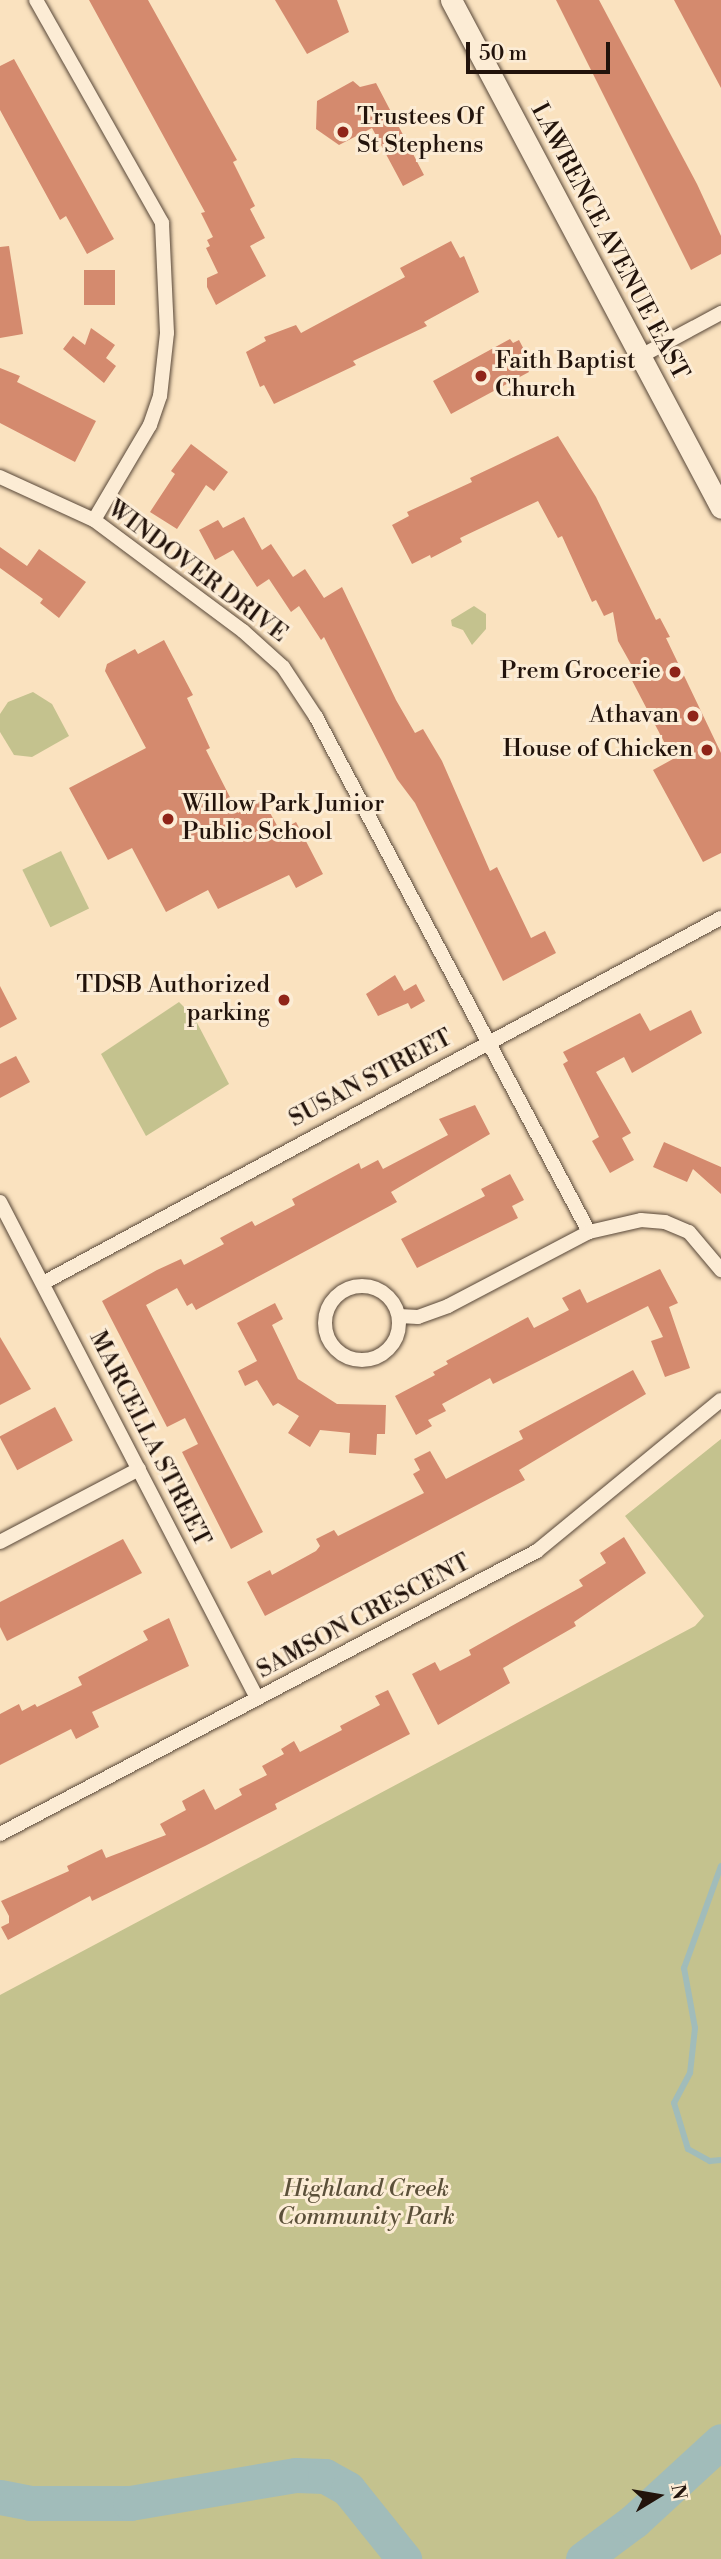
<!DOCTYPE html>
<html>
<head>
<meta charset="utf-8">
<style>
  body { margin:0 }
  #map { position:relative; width:721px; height:2559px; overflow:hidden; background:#fae2bf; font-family:"Libre Bodoni",serif }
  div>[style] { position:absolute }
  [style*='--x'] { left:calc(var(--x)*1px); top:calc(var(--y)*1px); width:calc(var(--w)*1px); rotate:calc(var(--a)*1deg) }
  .green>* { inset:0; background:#c4c28e; transform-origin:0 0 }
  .stream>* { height:6px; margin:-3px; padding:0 3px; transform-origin:3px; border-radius:3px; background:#a1bcba }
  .river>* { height:35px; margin:-17.5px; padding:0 17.5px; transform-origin:17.5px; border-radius:17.5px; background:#a1bcba }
  .building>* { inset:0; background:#d48a6e; transform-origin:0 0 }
  .roads { filter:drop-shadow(0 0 2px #584738) drop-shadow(0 0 2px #584738) }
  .minor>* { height:14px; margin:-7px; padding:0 7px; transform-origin:7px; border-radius:7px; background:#fcecd5 }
  .minor>.ring { margin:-7px; padding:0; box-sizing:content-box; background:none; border:14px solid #fcecd5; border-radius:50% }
  .secondary>* { height:21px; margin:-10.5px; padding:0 10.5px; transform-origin:10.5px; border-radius:10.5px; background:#fcecd5 }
  .dots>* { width:19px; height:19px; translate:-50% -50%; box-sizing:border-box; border:4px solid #fcecd5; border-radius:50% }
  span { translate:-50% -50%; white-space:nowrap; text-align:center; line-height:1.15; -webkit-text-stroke:6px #fcecd5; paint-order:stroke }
  .poi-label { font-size:24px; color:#22130b }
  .left { translate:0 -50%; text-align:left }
  .right { translate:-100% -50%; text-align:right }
  .street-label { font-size:24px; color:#22130b }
  .park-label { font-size:24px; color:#5b5039; font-style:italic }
  .north { position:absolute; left:623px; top:2461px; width:70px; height:70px; -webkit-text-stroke:5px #fcecd5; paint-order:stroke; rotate:79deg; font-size:19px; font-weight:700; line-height:28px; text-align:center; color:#22130b }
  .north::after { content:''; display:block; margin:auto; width:24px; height:32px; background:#22130b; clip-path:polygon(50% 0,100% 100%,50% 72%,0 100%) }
  .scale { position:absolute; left:466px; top:42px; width:144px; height:32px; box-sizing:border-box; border:4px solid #22130b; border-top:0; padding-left:9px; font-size:21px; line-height:24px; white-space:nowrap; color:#22130b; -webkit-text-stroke:5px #fcecd5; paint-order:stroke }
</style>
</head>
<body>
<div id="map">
  <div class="green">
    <div style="clip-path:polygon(474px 606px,486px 614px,486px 629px,472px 645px,463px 630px,452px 626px,451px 620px)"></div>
    <div style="clip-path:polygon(33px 692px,52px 704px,69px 736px,32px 757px,14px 755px,0 732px,0 714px,8px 702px)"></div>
    <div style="left:61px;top:851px;width:64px;height:43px;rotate:64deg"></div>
    <div style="clip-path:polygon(179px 1002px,194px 1017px,229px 1084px,146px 1136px,101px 1054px)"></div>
    <div style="clip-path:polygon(721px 1439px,721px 2559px,0 2559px,0 1995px,695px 1626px,704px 1616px,625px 1516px)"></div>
  </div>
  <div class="stream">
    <div style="--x:721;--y:1866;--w:109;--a:109.9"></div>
    <div style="--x:684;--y:1968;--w:61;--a:79.6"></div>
    <div style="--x:695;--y:2028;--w:45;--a:96.3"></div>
    <div style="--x:690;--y:2073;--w:34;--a:118"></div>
    <div style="--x:674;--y:2103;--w:48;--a:73.1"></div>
    <div style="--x:688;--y:2149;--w:25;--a:29"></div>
    <div style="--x:710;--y:2161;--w:11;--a:-5"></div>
  </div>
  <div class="river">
    <div style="--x:0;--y:2497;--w:31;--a:11"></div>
    <div style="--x:30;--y:2503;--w:100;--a:0"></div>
    <div style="--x:130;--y:2503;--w:168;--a:-9.6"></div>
    <div style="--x:296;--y:2475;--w:29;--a:2"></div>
    <div style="--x:325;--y:2476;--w:26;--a:29"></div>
    <div style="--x:348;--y:2489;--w:90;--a:51.3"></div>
    <div style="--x:583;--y:2559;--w:64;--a:-36.7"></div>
    <div style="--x:634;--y:2521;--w:118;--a:-42.6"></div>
  </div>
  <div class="building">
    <div style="clip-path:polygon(89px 0,148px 0,237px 160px,233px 162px,255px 206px,250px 209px,265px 238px,250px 246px,266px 276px,216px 305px,207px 287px,207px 278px,218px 273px,206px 248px,210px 246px,207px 240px,213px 237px,201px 213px,205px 212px)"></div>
    <div style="clip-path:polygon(275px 0,337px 0,349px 32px,307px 54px)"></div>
    <div style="clip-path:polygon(556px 0,599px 0,697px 184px,721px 236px,721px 254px,691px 270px)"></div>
    <div style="clip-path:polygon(674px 0,721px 0,721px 88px)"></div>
    <div style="clip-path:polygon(14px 59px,114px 239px,87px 254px,66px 216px,60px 220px,0 110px,0 66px)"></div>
    <div style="clip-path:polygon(353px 81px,360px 87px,376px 83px,424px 175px,403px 186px,372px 128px,339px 145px,316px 129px,317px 101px)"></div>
    <div style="clip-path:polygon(451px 241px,460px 258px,464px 256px,479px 292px,424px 322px,427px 326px,353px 361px,356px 365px,274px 404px,264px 385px,260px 387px,246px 352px,266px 341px,264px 337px,296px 325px,301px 333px,405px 277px,400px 268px)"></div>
    <div style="clip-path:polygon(9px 246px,23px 334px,0 338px,0 247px)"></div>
    <div style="left:84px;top:270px;width:31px;height:35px"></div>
    <div style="clip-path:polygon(91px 328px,115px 345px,106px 358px,116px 366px,104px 383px,63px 349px,73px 336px,85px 345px)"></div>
    <div style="clip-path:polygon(510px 339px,513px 343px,519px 340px,531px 363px,526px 366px,529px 372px,451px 414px,433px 381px)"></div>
    <div style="clip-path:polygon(0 368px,20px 376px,17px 382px,96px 421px,75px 462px,0 423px)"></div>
    <div style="clip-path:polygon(558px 436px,596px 497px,656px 620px,660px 618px,670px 637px,666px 638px,721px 753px,721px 853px,703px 862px,653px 770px,673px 759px,626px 669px,632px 666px,618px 641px,613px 612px,604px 616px,596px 600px,592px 602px,562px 536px,558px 538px,538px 501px,460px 538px,462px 542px,431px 558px,430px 555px,412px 564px,392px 525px,409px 516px,407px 512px,472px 482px,470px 478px)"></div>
    <div style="clip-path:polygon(191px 444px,228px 472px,214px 491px,206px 485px,177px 529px,150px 512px,175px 474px,171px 471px)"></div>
    <div style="clip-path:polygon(244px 517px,262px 550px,271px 544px,293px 577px,305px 569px,324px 598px,342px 587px,396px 700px,415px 733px,423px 729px,442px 761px,490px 871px,497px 867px,531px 938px,545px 931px,556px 953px,503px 981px,415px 803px,397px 779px,324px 637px,321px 640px,299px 606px,291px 612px,269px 579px,257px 587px,233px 550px,215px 560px,199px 530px,218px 520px,223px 528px)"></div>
    <div style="clip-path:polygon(0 547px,27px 566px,39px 549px,86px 582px,59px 618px,40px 603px,43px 599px,0 568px)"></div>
    <div style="clip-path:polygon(164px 640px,193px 695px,187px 698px,210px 748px,206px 750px,238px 813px,263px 800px,280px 831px,296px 822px,323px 874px,296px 888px,289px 875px,218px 909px,208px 890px,166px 912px,132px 848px,108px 860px,69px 788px,146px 748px,105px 671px,107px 664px,135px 649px,138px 654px)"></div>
    <div style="clip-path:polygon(395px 975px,404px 991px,416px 984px,425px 1001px,411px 1009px,408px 1003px,378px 1016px,366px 994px)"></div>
    <div style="clip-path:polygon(0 986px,17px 1019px,0 1028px)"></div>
    <div style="clip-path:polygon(691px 1010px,702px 1033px,632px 1073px,624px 1057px,596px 1072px,631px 1133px,622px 1138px,634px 1160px,610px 1173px,592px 1141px,599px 1137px,563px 1064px,568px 1061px,563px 1052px,640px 1013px,650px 1031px)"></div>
    <div style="clip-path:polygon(16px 1056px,30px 1082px,0 1098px,0 1064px)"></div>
    <div style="clip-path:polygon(475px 1105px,490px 1134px,391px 1192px,397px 1202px,196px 1310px,192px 1303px,187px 1306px,177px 1288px,146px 1305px,263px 1532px,231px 1549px,182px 1452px,198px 1444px,185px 1418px,167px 1427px,102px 1301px,157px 1270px,181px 1259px,184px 1265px,224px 1244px,220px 1238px,252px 1221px,255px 1226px,295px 1205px,292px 1199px,359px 1163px,361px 1169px,378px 1160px,383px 1169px,448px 1135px,439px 1119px)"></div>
    <div style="clip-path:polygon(664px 1142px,721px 1167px,721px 1194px,693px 1169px,687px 1182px,653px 1167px)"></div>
    <div style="clip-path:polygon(510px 1174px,524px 1200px,512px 1206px,518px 1218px,417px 1268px,401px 1239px,485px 1196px,481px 1189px)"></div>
    <div style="clip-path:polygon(660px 1269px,678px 1303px,669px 1307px,690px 1368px,665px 1377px,651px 1341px,663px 1337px,648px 1306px,493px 1384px,490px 1378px,442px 1404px,446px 1411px,428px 1420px,432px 1426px,416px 1435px,395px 1396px,435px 1375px,433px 1372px,448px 1364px,446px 1361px,528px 1317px,534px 1328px,569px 1310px,562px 1298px,580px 1289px,587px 1303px)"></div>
    <div style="clip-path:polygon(275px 1303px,283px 1319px,272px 1325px,298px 1379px,337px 1404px,386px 1405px,385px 1434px,377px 1434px,376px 1455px,349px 1453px,350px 1433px,320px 1430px,310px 1447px,288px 1433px,299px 1416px,278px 1403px,273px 1406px,257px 1380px,245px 1386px,238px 1371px,257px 1361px,237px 1323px)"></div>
    <div style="clip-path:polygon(0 1337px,31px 1389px,0 1405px)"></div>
    <div style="clip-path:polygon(633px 1370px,646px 1394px,519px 1470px,525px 1480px,265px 1616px,247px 1582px,270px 1570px,272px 1575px,316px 1551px,320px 1546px,316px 1539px,334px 1530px,338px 1536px,424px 1493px,413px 1474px,420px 1470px,414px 1459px,430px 1451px,446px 1479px,523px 1439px,519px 1431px)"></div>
    <div style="left:55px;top:1407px;width:38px;height:63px;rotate:62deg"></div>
    <div style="clip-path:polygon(624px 1537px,646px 1573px,574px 1622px,576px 1626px,503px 1668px,510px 1683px,438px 1725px,412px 1674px,435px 1662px,440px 1671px,471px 1655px,469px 1650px,583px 1586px,579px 1580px,606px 1563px,600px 1553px)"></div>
    <div style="clip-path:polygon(123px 1539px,142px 1573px,7px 1641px,0 1627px,0 1602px)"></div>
    <div style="clip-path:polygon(169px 1618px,189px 1666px,92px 1712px,99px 1727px,76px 1739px,71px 1729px,0 1765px,0 1714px,19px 1704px,22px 1711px,35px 1704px,37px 1707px,82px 1685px,78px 1677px,148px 1640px,143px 1631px)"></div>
    <div style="clip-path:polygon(388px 1690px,410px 1734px,275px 1804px,277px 1809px,205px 1846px,92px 1901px,90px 1896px,8px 1940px,1px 1927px,9px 1923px,9px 1916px,1px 1901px,69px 1871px,67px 1866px,102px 1849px,106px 1858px,166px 1835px,160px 1824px,186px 1810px,182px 1801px,204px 1789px,215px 1810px,242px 1795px,239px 1789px,267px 1775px,262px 1766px,284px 1754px,281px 1749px,294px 1741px,300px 1752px,342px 1730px,340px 1726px,380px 1705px,375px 1696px)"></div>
  </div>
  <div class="roads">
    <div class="minor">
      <div style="--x:36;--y:0;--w:256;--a:60.5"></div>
      <div style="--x:162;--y:223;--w:110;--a:87.4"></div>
      <div style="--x:167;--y:333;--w:63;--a:96.3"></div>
      <div style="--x:160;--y:396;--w:31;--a:109"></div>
      <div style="--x:150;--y:425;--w:110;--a:120.5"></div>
      <div style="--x:641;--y:356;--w:91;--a:-28.3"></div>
      <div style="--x:0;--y:477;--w:103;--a:24.6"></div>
      <div style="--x:94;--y:520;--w:186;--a:36.7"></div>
      <div style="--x:243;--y:631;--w:54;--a:42"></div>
      <div style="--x:283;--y:667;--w:60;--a:56.6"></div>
      <div style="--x:316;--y:717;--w:583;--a:62.07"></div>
      <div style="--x:0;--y:1202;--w:559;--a:62.61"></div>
      <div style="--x:43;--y:1283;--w:770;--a:-28.3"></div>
      <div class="ring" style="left:325px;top:1286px;width:60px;height:60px"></div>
      <div style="--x:399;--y:1316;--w:19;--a:3"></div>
      <div style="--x:418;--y:1317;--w:32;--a:-20"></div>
      <div style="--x:448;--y:1306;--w:159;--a:-27.7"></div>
      <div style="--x:589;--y:1232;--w:53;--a:-13"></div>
      <div style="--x:641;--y:1220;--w:24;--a:5"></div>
      <div style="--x:665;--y:1222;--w:26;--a:23"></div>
      <div style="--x:689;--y:1232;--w:50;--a:49.9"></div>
      <div style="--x:0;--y:1542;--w:157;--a:-27.7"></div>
      <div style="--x:0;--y:1834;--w:607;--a:-27.79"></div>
      <div style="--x:537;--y:1551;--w:238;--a:-39.4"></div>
    </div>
    <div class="secondary">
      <div style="--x:451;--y:0;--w:575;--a:62.01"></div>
    </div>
  </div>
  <div class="dots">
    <div style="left:343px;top:132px;background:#8f2418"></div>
    <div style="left:481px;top:376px;background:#8f2418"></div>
    <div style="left:675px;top:672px;background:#8f2418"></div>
    <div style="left:693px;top:716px;background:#8f2418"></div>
    <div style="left:707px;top:750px;background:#8f2418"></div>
    <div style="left:168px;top:819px;background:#8f2418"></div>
    <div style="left:284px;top:1000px;background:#8f2418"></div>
  </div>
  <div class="poi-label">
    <span class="left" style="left:357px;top:132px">Trustees Of<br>St Stephens</span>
    <span class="left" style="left:495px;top:376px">Faith Baptist<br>Church</span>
    <span class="right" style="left:661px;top:672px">Prem Grocerie</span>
    <span class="right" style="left:679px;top:716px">Athavan</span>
    <span class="right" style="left:693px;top:750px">House of Chicken</span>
    <span class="left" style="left:182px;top:819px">Willow Park Junior<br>Public School</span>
    <span class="right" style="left:270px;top:1000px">TDSB Authorized<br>parking</span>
  </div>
  <div class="street-label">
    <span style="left:609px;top:242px;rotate:62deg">LAWRENCE AVENUE EAST</span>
    <span style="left:197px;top:572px;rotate:37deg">WINDOVER DRIVE</span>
    <span style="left:371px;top:1079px;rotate:-28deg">SUSAN STREET</span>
    <span style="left:149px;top:1439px;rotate:63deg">MARCELLA STREET</span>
    <span style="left:364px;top:1617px;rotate:-28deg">SAMSON CRESCENT</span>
  </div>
  <div class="park-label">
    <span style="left:366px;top:2204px">Highland Creek<br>Community Park</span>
  </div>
  <div class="north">N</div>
  <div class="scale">50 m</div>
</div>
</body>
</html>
